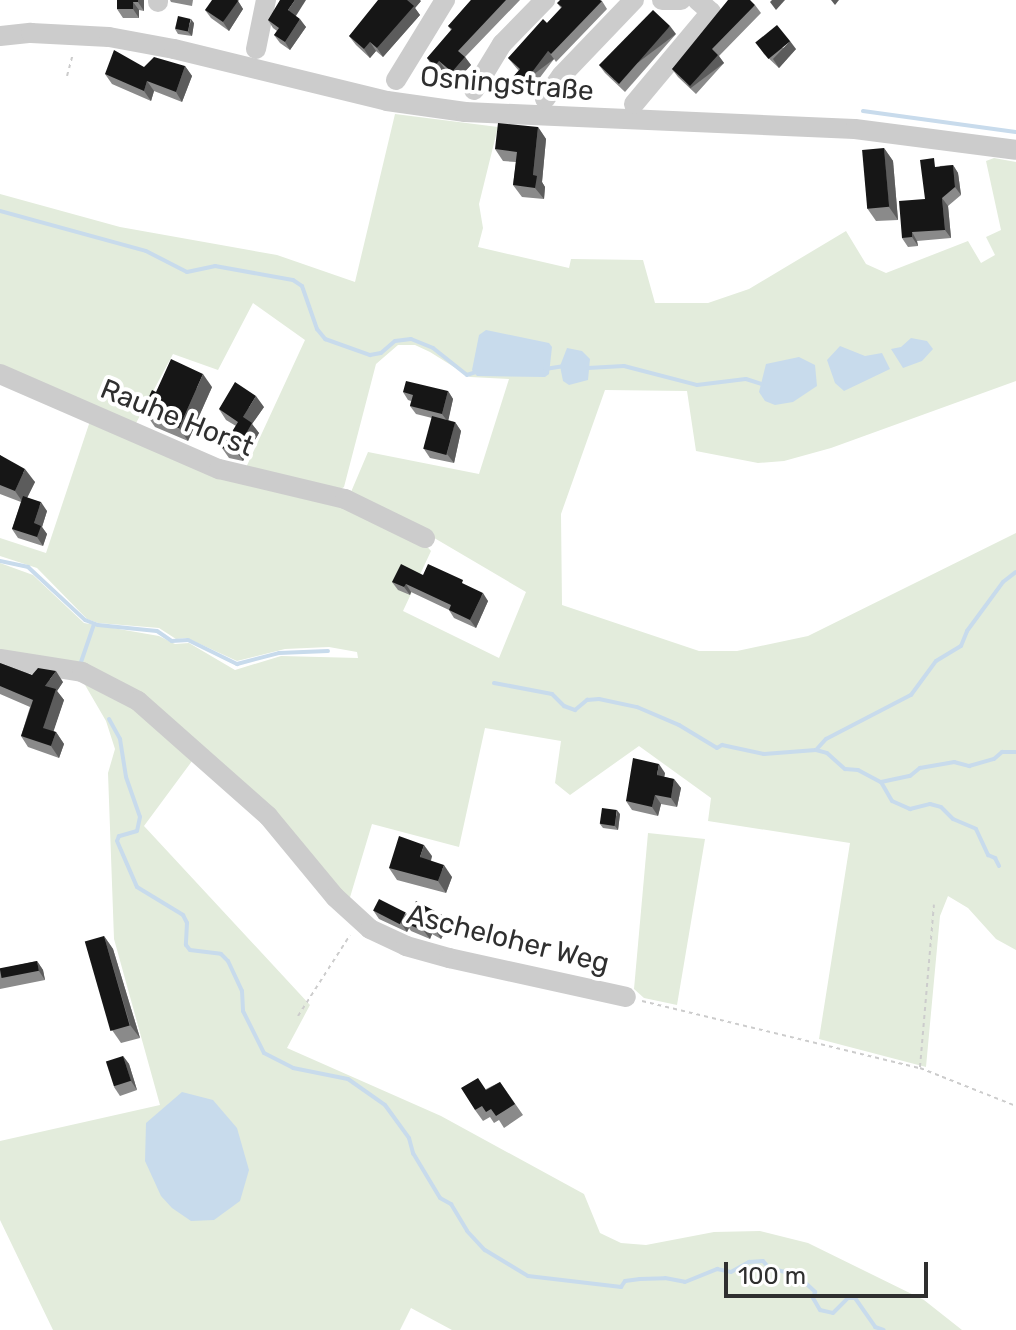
<!DOCTYPE html>
<html>
<head>
<meta charset="utf-8">
<style>
  body { margin:0 }
  #map { position:relative; width:1016px; height:1330px; overflow:hidden; background:#fff; font-family:Rubik,sans-serif }
  div>[style] { position:absolute }
  [style*='--x'] { left:calc(var(--x)*1px); top:calc(var(--y)*1px); width:calc(var(--w)*1px); rotate:calc(var(--a)*1deg) }
  .green>* { inset:0; background:#e3ecdc }
  .water>* { inset:0; background:#c8dbec }
  .stream>* { height:4px; margin:-2px; padding:0 2px; transform-origin:2px; border-radius:2px; background:#c8dbec }
  .path>* { height:2px; margin-top:-1px; transform-origin:0; background:repeating-linear-gradient(90deg,#ccc 0 4px,transparent 0 8px) }
  .minor>* { height:20px; margin:-10px; padding:0 10px; transform-origin:10px; border-radius:10px; background:#ccc }
  .wall>* { inset:0; background:#8a8a8a }
  .shaded-wall>* { inset:0; background:#5c5c5c; transform-origin:0 0 }
  .building>* { inset:0; background:#161616; transform-origin:0 0 }
  span { translate:-50% -50%; white-space:nowrap; text-align:center; line-height:1.15; -webkit-text-stroke:8px #fff; paint-order:stroke }
  .street-label { font-size:28px; color:#2f2f2f }
  .scale { position:absolute; left:724px; top:1262px; width:204px; height:36px; box-sizing:border-box; border:4px solid #2f2f2f; border-top:0; padding-left:10px; font-size:24px; line-height:28px; white-space:nowrap; color:#2f2f2f; -webkit-text-stroke:6px #fff; paint-order:stroke }
</style>
</head>
<body>
<div id="map">
  <div class="green">
    <div style="clip-path:polygon(395px 114px,498px 127px,479px 204px,483px 228px,478px 247px,569px 268px,571px 259px,643px 260px,655px 303px,708px 303px,749px 289px,846px 231px,866px 264px,886px 273px,968px 241px,981px 263px,995px 255px,986px 237px,1001px 230px,986px 161px,994px 158px,1016px 162px,1016px 381px,831px 448px,784px 461px,758px 463px,696px 451px,687px 391px,605px 390px,561px 514px,562px 605px,699px 651px,737px 651px,808px 636px,1016px 533px,1016px 950px,996px 939px,968px 908px,948px 896px,940px 916px,926px 1067px,819px 1039px,850px 843px,708px 821px,711px 798px,639px 746px,570px 795px,555px 783px,561px 741px,485px 728px,459px 847px,372px 824px,348px 904px,276px 817px,140px 697px,86px 668px,0 655px,0 563px,33px 575px,84px 623px,159px 636px,175px 644px,189px 643px,235px 670px,281px 656px,358px 658px,357px 652px,329px 647px,285px 649px,237px 661px,187px 638px,176px 639px,159px 628px,98px 623px,87px 619px,37px 568px,0 556px,0 538px,46px 553px,91px 418px,241px 481px,358px 510px,424px 543px,431px 551px,403px 611px,499px 658px,526px 592px,436px 539px,354px 498px,351px 492px,368px 452px,479px 474px,509px 379px,470px 377px,430px 352px,415px 345px,398px 345px,376px 364px,344px 487px,334px 493px,243px 474px,305px 340px,253px 303px,218px 370px,173px 354px,135px 425px,0 369px,0 194px,120px 227px,277px 255px,355px 282px)"></div>
    <div style="clip-path:polygon(81px 678px,135px 706px,195px 757px,144px 826px,310px 1005px,287px 1048px,441px 1116px,584px 1194px,600px 1233px,621px 1243px,646px 1245px,714px 1232px,760px 1231px,808px 1243px,924px 1300px,962px 1330px,452px 1330px,411px 1308px,400px 1330px,53px 1330px,0 1220px,0 1141px,160px 1105px,114px 939px,108px 773px,115px 749px,106px 721px)"></div>
    <div style="clip-path:polygon(648px 833px,705px 839px,677px 1005px,644px 998px,634px 989px)"></div>
  </div>
  <div class="water">
    <div style="clip-path:polygon(486px 330px,549px 343px,552px 347px,549px 374px,545px 377px,477px 376px,472px 370px,479px 335px)"></div>
    <div style="clip-path:polygon(911px 338px,927px 341px,933px 349px,922px 361px,903px 368px,891px 349px,901px 347px)"></div>
    <div style="clip-path:polygon(840px 346px,865px 356px,882px 353px,890px 369px,844px 391px,835px 383px,827px 360px)"></div>
    <div style="clip-path:polygon(567px 348px,582px 351px,590px 359px,588px 380px,569px 385px,563px 381px,560px 366px)"></div>
    <div style="clip-path:polygon(799px 357px,815px 365px,817px 386px,793px 402px,775px 405px,765px 401px,759px 392px,766px 364px)"></div>
    <div style="clip-path:polygon(182px 1092px,213px 1100px,237px 1128px,249px 1170px,240px 1201px,214px 1220px,191px 1221px,172px 1208px,161px 1196px,145px 1161px,146px 1123px)"></div>
  </div>
  <div class="stream">
    <div style="--x:863;--y:111;--w:154;--a:7.8"></div>
    <div style="--x:0;--y:211;--w:151;--a:15.3"></div>
    <div style="--x:146;--y:251;--w:46;--a:27.1"></div>
    <div style="--x:187;--y:272;--w:29;--a:-12"></div>
    <div style="--x:215;--y:266;--w:79;--a:10.2"></div>
    <div style="--x:293;--y:280;--w:11;--a:34"></div>
    <div style="--x:302;--y:286;--w:46;--a:70.8"></div>
    <div style="--x:317;--y:329;--w:13;--a:51"></div>
    <div style="--x:325;--y:339;--w:48;--a:19.6"></div>
    <div style="--x:370;--y:355;--w:11;--a:-10"></div>
    <div style="--x:381;--y:353;--w:18;--a:-41"></div>
    <div style="--x:395;--y:341;--w:16;--a:-7"></div>
    <div style="--x:411;--y:339;--w:24;--a:22"></div>
    <div style="--x:433;--y:348;--w:43;--a:38.5"></div>
    <div style="--x:467;--y:375;--w:9;--a:-18"></div>
    <div style="--x:588;--y:368;--w:36;--a:-3"></div>
    <div style="--x:624;--y:366;--w:75;--a:14.6"></div>
    <div style="--x:697;--y:385;--w:49;--a:-7"></div>
    <div style="--x:746;--y:379;--w:16;--a:18"></div>
    <div style="--x:545;--y:369;--w:18;--a:-9"></div>
    <div style="--x:0;--y:561;--w:29;--a:12"></div>
    <div style="--x:28;--y:567;--w:78;--a:42.9"></div>
    <div style="--x:85;--y:620;--w:14;--a:21"></div>
    <div style="--x:98;--y:625;--w:59;--a:5.8"></div>
    <div style="--x:157;--y:631;--w:18;--a:34"></div>
    <div style="--x:172;--y:641;--w:16;--a:-4"></div>
    <div style="--x:188;--y:640;--w:55;--a:26.1"></div>
    <div style="--x:237;--y:664;--w:43;--a:-14.7"></div>
    <div style="--x:279;--y:653;--w:49;--a:-2.3"></div>
    <div style="--x:80;--y:665;--w:43;--a:-71.1"></div>
    <div style="--x:494;--y:683;--w:59;--a:10.7"></div>
    <div style="--x:552;--y:694;--w:17;--a:45"></div>
    <div style="--x:564;--y:706;--w:12;--a:20"></div>
    <div style="--x:575;--y:710;--w:16;--a:-40"></div>
    <div style="--x:587;--y:700;--w:12;--a:-5"></div>
    <div style="--x:599;--y:699;--w:39;--a:12"></div>
    <div style="--x:637;--y:707;--w:46;--a:23.2"></div>
    <div style="--x:679;--y:725;--w:44;--a:31.2"></div>
    <div style="--x:717;--y:748;--w:6;--a:-31"></div>
    <div style="--x:722;--y:745;--w:43;--a:12.1"></div>
    <div style="--x:764;--y:754;--w:52;--a:-4.4"></div>
    <div style="--x:816;--y:750;--w:11;--a:15"></div>
    <div style="--x:827;--y:753;--w:24;--a:42"></div>
    <div style="--x:845;--y:769;--w:13;--a:4"></div>
    <div style="--x:858;--y:770;--w:26;--a:28"></div>
    <div style="--x:881;--y:782;--w:30;--a:-12"></div>
    <div style="--x:910;--y:776;--w:13;--a:-39"></div>
    <div style="--x:920;--y:768;--w:35;--a:-10"></div>
    <div style="--x:954;--y:762;--w:16;--a:15"></div>
    <div style="--x:969;--y:766;--w:26;--a:-16"></div>
    <div style="--x:994;--y:759;--w:11;--a:-41"></div>
    <div style="--x:1002;--y:752;--w:14;--a:0"></div>
    <div style="--x:109;--y:719;--w:23;--a:61"></div>
    <div style="--x:120;--y:739;--w:38;--a:81"></div>
    <div style="--x:126;--y:777;--w:42;--a:70.7"></div>
    <div style="--x:140;--y:817;--w:14;--a:102"></div>
    <div style="--x:137;--y:831;--w:19;--a:164"></div>
    <div style="--x:119;--y:836;--w:5;--a:112"></div>
    <div style="--x:117;--y:841;--w:50;--a:66.5"></div>
    <div style="--x:137;--y:887;--w:54;--a:31.3"></div>
    <div style="--x:183;--y:915;--w:9;--a:63"></div>
    <div style="--x:187;--y:923;--w:22;--a:93"></div>
    <div style="--x:186;--y:945;--w:6;--a:51"></div>
    <div style="--x:190;--y:950;--w:31;--a:7"></div>
    <div style="--x:221;--y:954;--w:10;--a:45"></div>
    <div style="--x:228;--y:961;--w:33;--a:65"></div>
    <div style="--x:242;--y:991;--w:20;--a:87"></div>
    <div style="--x:243;--y:1011;--w:47;--a:63.4"></div>
    <div style="--x:264;--y:1053;--w:33;--a:27"></div>
    <div style="--x:293;--y:1068;--w:56;--a:11.3"></div>
    <div style="--x:348;--y:1079;--w:45;--a:35.1"></div>
    <div style="--x:385;--y:1105;--w:41;--a:54"></div>
    <div style="--x:409;--y:1138;--w:16;--a:75"></div>
    <div style="--x:413;--y:1153;--w:52;--a:59"></div>
    <div style="--x:440;--y:1198;--w:13;--a:29"></div>
    <div style="--x:451;--y:1204;--w:31;--a:59"></div>
    <div style="--x:467;--y:1231;--w:26;--a:47"></div>
    <div style="--x:485;--y:1250;--w:50;--a:31.2"></div>
    <div style="--x:528;--y:1276;--w:94;--a:6.7"></div>
    <div style="--x:621;--y:1287;--w:7;--a:-56"></div>
    <div style="--x:625;--y:1281;--w:15;--a:-8"></div>
    <div style="--x:640;--y:1279;--w:25;--a:-2"></div>
    <div style="--x:665;--y:1278;--w:20;--a:11"></div>
    <div style="--x:685;--y:1282;--w:35;--a:-22"></div>
    <div style="--x:717;--y:1269;--w:14;--a:12"></div>
    <div style="--x:731;--y:1272;--w:21;--a:-29"></div>
    <div style="--x:749;--y:1262;--w:14;--a:-4"></div>
    <div style="--x:763;--y:1261;--w:9;--a:49"></div>
    <div style="--x:769;--y:1268;--w:29;--a:14"></div>
    <div style="--x:797;--y:1275;--w:25;--a:43"></div>
    <div style="--x:815;--y:1292;--w:6;--a:108"></div>
    <div style="--x:813;--y:1298;--w:14;--a:60"></div>
    <div style="--x:820;--y:1310;--w:13;--a:13"></div>
    <div style="--x:833;--y:1313;--w:21;--a:-45"></div>
    <div style="--x:848;--y:1298;--w:7;--a:0"></div>
    <div style="--x:855;--y:1298;--w:35;--a:55"></div>
    <div style="--x:875;--y:1327;--w:9;--a:18"></div>
    <div style="--x:816;--y:750;--w:15;--a:-48"></div>
    <div style="--x:826;--y:739;--w:96;--a:-27.4"></div>
    <div style="--x:911;--y:695;--w:42;--a:-53.7"></div>
    <div style="--x:936;--y:661;--w:29;--a:-31"></div>
    <div style="--x:961;--y:646;--w:16;--a:-68"></div>
    <div style="--x:967;--y:631;--w:61;--a:-53.7"></div>
    <div style="--x:1003;--y:582;--w:16;--a:-38"></div>
    <div style="--x:881;--y:782;--w:22;--a:60"></div>
    <div style="--x:892;--y:801;--w:20;--a:24"></div>
    <div style="--x:910;--y:809;--w:21;--a:-14"></div>
    <div style="--x:930;--y:804;--w:11;--a:15"></div>
    <div style="--x:941;--y:807;--w:17;--a:45"></div>
    <div style="--x:953;--y:819;--w:25;--a:23"></div>
    <div style="--x:976;--y:829;--w:29;--a:65"></div>
    <div style="--x:988;--y:855;--w:8;--a:23"></div>
    <div style="--x:995;--y:858;--w:9;--a:63"></div>
  </div>
  <div class="path">
    <div style="--x:67;--y:76;--w:23;--a:-75"></div>
    <div style="--x:642;--y:1001;--w:286;--a:13.6"></div>
    <div style="--x:920;--y:1068;--w:103;--a:21.6"></div>
    <div style="--x:298;--y:1016;--w:96;--a:-57.3"></div>
    <div style="--x:920;--y:1067;--w:163;--a:-85.1"></div>
  </div>
  <div class="minor">
    <div style="--x:158;--y:0;--w:2;--a:90"></div>
    <div style="--x:662;--y:0;--w:19;--a:0"></div>
    <div style="--x:0;--y:36;--w:31;--a:-6"></div>
    <div style="--x:31;--y:33;--w:78;--a:2.9"></div>
    <div style="--x:109;--y:37;--w:66;--a:10.5"></div>
    <div style="--x:174;--y:49;--w:219;--a:13.7"></div>
    <div style="--x:387;--y:101;--w:79;--a:8"></div>
    <div style="--x:465;--y:112;--w:390;--a:2.5"></div>
    <div style="--x:855;--y:129;--w:162;--a:7.4"></div>
    <div style="--x:256;--y:49;--w:50;--a:-78.5"></div>
    <div style="--x:396;--y:80;--w:94;--a:-58.5"></div>
    <div style="--x:474;--y:90;--w:54;--a:-58.7"></div>
    <div style="--x:502;--y:44;--w:62;--a:-45.7"></div>
    <div style="--x:545;--y:99;--w:29;--a:-55"></div>
    <div style="--x:562;--y:75;--w:104;--a:-46.2"></div>
    <div style="--x:634;--y:104;--w:120;--a:-50.1"></div>
    <div style="--x:711;--y:12;--w:18;--a:-139"></div>
    <div style="--x:0;--y:374;--w:239;--a:23.5"></div>
    <div style="--x:219;--y:469;--w:130;--a:13.4"></div>
    <div style="--x:345;--y:499;--w:89;--a:26"></div>
    <div style="--x:0;--y:659;--w:83;--a:9"></div>
    <div style="--x:82;--y:672;--w:63;--a:27.4"></div>
    <div style="--x:138;--y:701;--w:174;--a:41.5"></div>
    <div style="--x:268;--y:816;--w:105;--a:50.4"></div>
    <div style="--x:335;--y:897;--w:47;--a:42.4"></div>
    <div style="--x:370;--y:929;--w:40;--a:25"></div>
    <div style="--x:406;--y:946;--w:45;--a:15.6"></div>
    <div style="--x:449;--y:958;--w:181;--a:12.4"></div>
  </div>
  <div class="wall">
    <div style="clip-path:polygon(117px 0,144px 0,144px 11px,139px 10px,139px 18px,123px 18px,117px 9px)"></div>
    <div style="clip-path:polygon(170px 0,193px 0,192px 6px,171px 2px)"></div>
    <div style="clip-path:polygon(471px 0,520px 0,465px 57px,471px 65px,457px 80px,445px 69px,440px 74px,432px 66px,427px 58px,451px 30px,448px 26px)"></div>
    <div style="clip-path:polygon(238px 1px,243px 9px,229px 31px,211px 18px,205px 10px)"></div>
    <div style="clip-path:polygon(421px 1px,415px 8px,420px 15px,383px 57px,376px 51px,370px 58px,356px 45px,349px 36px)"></div>
    <div style="clip-path:polygon(571px 1px,602px 1px,607px 9px,556px 62px,554px 59px,526px 96px,517px 87px,511px 79px,519px 71px,508px 58px,547px 23px,561px 8px,557px 3px)"></div>
    <div style="clip-path:polygon(755px 5px,761px 13px,719px 56px,724px 63px,696px 94px,678px 77px,672px 69px)"></div>
    <div style="clip-path:polygon(295px 16px,306px 27px,290px 50px,280px 43px,274px 35px,277px 31px,273px 28px,268px 20px)"></div>
    <div style="clip-path:polygon(194px 23px,192px 36px,178px 34px,175px 29px)"></div>
    <div style="clip-path:polygon(676px 34px,625px 92px,605px 73px,599px 65px)"></div>
    <div style="clip-path:polygon(758px 45px,796px 49px,779px 68px,764px 54px)"></div>
    <div style="clip-path:polygon(185px 66px,192px 76px,182px 102px,154px 91px,151px 101px,112px 84px,105px 74px,144px 67px)"></div>
    <div style="clip-path:polygon(538px 127px,546px 139px,542px 182px,545px 187px,544px 199px,522px 197px,513px 185px,516px 162px,503px 161px,495px 149px)"></div>
    <div style="clip-path:polygon(884px 148px,893px 161px,898px 220px,876px 221px,867px 208px)"></div>
    <div style="clip-path:polygon(953px 165px,958px 173px,961px 195px,948px 206px,951px 238px,917px 241px,918px 246px,908px 247px,902px 238px,925px 199px,940px 166px)"></div>
    <div style="clip-path:polygon(212px 387px,188px 441px,155px 427px,146px 414px,149px 408px,146px 403px,156px 392px)"></div>
    <div style="clip-path:polygon(448px 391px,453px 399px,448px 420px,455px 422px,461px 431px,454px 463px,430px 458px,424px 449px,432px 418px,416px 414px,410px 406px,411px 401px,408px 400px,403px 392px)"></div>
    <div style="clip-path:polygon(264px 407px,252px 424px,259px 433px,243px 461px,229px 458px,222px 448px,236px 426px,226px 420px,219px 409px)"></div>
    <div style="clip-path:polygon(0 455px,35px 482px,27px 498px,47px 511px,42px 527px,47px 534px,43px 546px,18px 538px,12px 529px,21px 502px,0 494px)"></div>
    <div style="clip-path:polygon(423px 575px,467px 586px,488px 601px,476px 628px,454px 618px,449px 610px,411px 592px,410px 595px,398px 590px,392px 582px)"></div>
    <div style="clip-path:polygon(0 663px,32px 675px,63px 682px,57px 691px,64px 700px,53px 731px,56px 732px,64px 744px,59px 758px,28px 747px,21px 736px,30px 707px,0 694px)"></div>
    <div style="clip-path:polygon(665px 773px,664px 777px,674px 779px,681px 788px,677px 807px,661px 804px,658px 816px,632px 810px,626px 801px)"></div>
    <div style="clip-path:polygon(620px 814px,618px 830px,603px 828px,600px 824px)"></div>
    <div style="clip-path:polygon(432px 856px,431px 861px,452px 877px,446px 893px,397px 880px,389px 868px)"></div>
    <div style="clip-path:polygon(373px 910px,409px 916px,444px 916px,449px 924px,441px 939px,432px 934px,430px 939px,411px 931px,409px 928px,407px 932px,379px 919px)"></div>
    <div style="clip-path:polygon(104px 936px,113px 949px,140px 1038px,121px 1043px,112px 1030px)"></div>
    <div style="clip-path:polygon(37px 961px,43px 970px,45px 980px,0 989px,0 969px)"></div>
    <div style="clip-path:polygon(123px 1056px,129px 1064px,137px 1090px,120px 1096px,114px 1087px)"></div>
    <div style="clip-path:polygon(500px 1082px,523px 1115px,504px 1128px,499px 1120px,494px 1123px,490px 1117px,483px 1121px,475px 1110px,486px 1089px)"></div>
  </div>
  <div class="shaded-wall">
    <div style="clip-path:polygon(138px 0,144px 0,144px 11px,138px 2px)"></div>
    <div style="clip-path:polygon(234px 0,239px 0,238px 1px,243px 9px,229px 31px,223px 22px)"></div>
    <div style="clip-path:polygon(295px 0,306px 0,294px 19px,288px 10px)"></div>
    <div style="clip-path:polygon(407px 0,420px 0,421px 1px,415px 8px,420px 15px,383px 57px,377px 48px)"></div>
    <div style="clip-path:polygon(772px 0,785px 0,776px 10px,770px 2px)"></div>
    <div style="clip-path:polygon(831px 0,839px 0,835px 5px)"></div>
    <div style="clip-path:polygon(133px 2px,139px 10px,139px 18px,133px 9px)"></div>
    <div style="clip-path:polygon(191px 19px,194px 23px,192px 36px,188px 32px)"></div>
    <div style="clip-path:polygon(300px 19px,306px 27px,290px 50px,285px 42px)"></div>
    <div style="left:670px;top:26px;width:10px;height:77px;rotate:53deg"></div>
    <div style="clip-path:polygon(790px 41px,796px 49px,779px 68px,773px 59px)"></div>
    <div style="clip-path:polygon(370px 42px,376px 51px,370px 58px,364px 49px)"></div>
    <div style="left:548px;top:51px;width:10px;height:46px;rotate:53deg"></div>
    <div style="left:718px;top:55px;width:10px;height:42px;rotate:53deg"></div>
    <div style="clip-path:polygon(465px 57px,471px 65px,457px 80px,452px 72px)"></div>
    <div style="clip-path:polygon(439px 61px,445px 69px,440px 74px,435px 66px)"></div>
    <div style="clip-path:polygon(185px 66px,192px 76px,182px 102px,176px 92px)"></div>
    <div style="clip-path:polygon(147px 81px,154px 91px,151px 101px,144px 91px)"></div>
    <div style="clip-path:polygon(538px 127px,546px 139px,542px 182px,545px 187px,544px 199px,535px 188px,533px 175px)"></div>
    <div style="clip-path:polygon(884px 148px,893px 161px,898px 220px,889px 207px)"></div>
    <div style="clip-path:polygon(953px 165px,958px 173px,961px 195px,955px 187px)"></div>
    <div style="clip-path:polygon(942px 198px,948px 206px,951px 238px,945px 230px)"></div>
    <div style="clip-path:polygon(912px 232px,917px 241px,918px 246px,912px 237px)"></div>
    <div style="clip-path:polygon(203px 374px,212px 387px,188px 441px,179px 428px)"></div>
    <div style="clip-path:polygon(448px 391px,453px 399px,448px 422px,442px 414px)"></div>
    <div style="clip-path:polygon(256px 396px,264px 407px,252px 424px,259px 433px,243px 461px,236px 451px,243px 417px)"></div>
    <div style="clip-path:polygon(455px 422px,461px 431px,454px 463px,447px 454px)"></div>
    <div style="clip-path:polygon(25px 469px,35px 482px,24px 504px,15px 491px)"></div>
    <div style="clip-path:polygon(41px 502px,47px 511px,42px 527px,47px 534px,43px 546px,37px 537px,34px 523px)"></div>
    <div style="clip-path:polygon(406px 584px,411px 592px,410px 595px,404px 587px)"></div>
    <div style="clip-path:polygon(483px 593px,488px 601px,476px 628px,470px 620px)"></div>
    <div style="clip-path:polygon(56px 671px,63px 682px,57px 691px,64px 700px,51px 739px,43px 728px,45px 686px)"></div>
    <div style="clip-path:polygon(56px 732px,64px 744px,59px 758px,51px 746px)"></div>
    <div style="clip-path:polygon(659px 764px,665px 773px,663px 784px,657px 775px)"></div>
    <div style="clip-path:polygon(674px 779px,681px 788px,677px 807px,671px 798px)"></div>
    <div style="clip-path:polygon(655px 795px,661px 804px,658px 816px,652px 807px)"></div>
    <div style="clip-path:polygon(617px 810px,620px 814px,618px 830px,615px 826px)"></div>
    <div style="clip-path:polygon(424px 845px,432px 856px,428px 869px,420px 857px)"></div>
    <div style="clip-path:polygon(444px 865px,452px 877px,446px 893px,438px 881px)"></div>
    <div style="clip-path:polygon(406px 913px,412px 922px,405px 923px,409px 928px,407px 932px,401px 923px)"></div>
    <div style="clip-path:polygon(444px 916px,449px 924px,441px 939px,436px 931px)"></div>
    <div style="clip-path:polygon(427px 927px,432px 934px,430px 939px,424px 931px)"></div>
    <div style="clip-path:polygon(104px 936px,113px 949px,140px 1038px,130px 1025px)"></div>
    <div style="clip-path:polygon(37px 961px,43px 970px,45px 980px,39px 971px)"></div>
    <div style="clip-path:polygon(123px 1056px,129px 1064px,137px 1090px,131px 1081px)"></div>
  </div>
  <div class="building">
    <div style="clip-path:polygon(117px 0,138px 0,138px 2px,133px 2px,133px 9px,117px 9px)"></div>
    <div style="clip-path:polygon(212px 0,237px 0,238px 1px,223px 22px,205px 10px)"></div>
    <div style="clip-path:polygon(280px 0,295px 0,288px 10px,300px 19px,285px 42px,274px 35px,279px 28px,268px 20px)"></div>
    <div style="clip-path:polygon(378px 0,407px 0,414px 6px,377px 48px,370px 42px,364px 49px,349px 36px)"></div>
    <div style="clip-path:polygon(471px 0,506px 0,458px 51px,465px 57px,452px 72px,439px 61px,435px 66px,427px 58px,452px 29px,448px 26px)"></div>
    <div style="clip-path:polygon(560px 0,600px 0,602px 1px,551px 54px,548px 51px,520px 88px,511px 79px,520px 69px,508px 58px,543px 19px,547px 23px,562px 7px,557px 3px)"></div>
    <div style="clip-path:polygon(728px 0,750px 0,755px 5px,712px 49px,718px 55px,690px 86px,672px 69px)"></div>
    <div style="clip-path:polygon(653px 10px,670px 26px,619px 84px,599px 65px)"></div>
    <div style="left:178px;top:16px;width:13px;height:13px;rotate:13deg"></div>
    <div style="left:777px;top:25px;width:21px;height:28px;rotate:51deg"></div>
    <div style="clip-path:polygon(114px 50px,144px 67px,154px 57px,185px 66px,176px 92px,147px 81px,144px 91px,105px 74px)"></div>
    <div style="clip-path:polygon(498px 123px,538px 127px,533px 175px,537px 176px,535px 188px,513px 185px,517px 152px,495px 149px)"></div>
    <div style="left:884px;top:148px;width:59px;height:22px;rotate:85deg"></div>
    <div style="clip-path:polygon(934px 158px,935px 167px,953px 165px,955px 187px,942px 198px,945px 230px,912px 232px,912px 237px,902px 238px,899px 201px,925px 199px,920px 160px)"></div>
    <div style="clip-path:polygon(171px 359px,203px 374px,179px 428px,146px 414px,150px 405px,146px 403px,152px 390px,156px 392px)"></div>
    <div style="clip-path:polygon(406px 381px,448px 391px,442px 414px,410px 406px,413px 395px,403px 392px)"></div>
    <div style="clip-path:polygon(235px 382px,256px 396px,243px 417px,252px 423px,236px 451px,222px 448px,238px 422px,219px 409px)"></div>
    <div style="left:432px;top:416px;width:24px;height:34px;rotate:15deg"></div>
    <div style="clip-path:polygon(0 455px,25px 469px,15px 491px,0 485px)"></div>
    <div style="clip-path:polygon(23px 496px,41px 502px,34px 523px,41px 526px,37px 537px,12px 529px)"></div>
    <div style="clip-path:polygon(401px 564px,423px 575px,428px 564px,463px 580px,462px 583px,483px 593px,470px 620px,449px 610px,451px 605px,406px 584px,404px 587px,392px 582px)"></div>
    <div style="clip-path:polygon(0 663px,32px 675px,38px 668px,56px 671px,45px 686px,56px 689px,43px 728px,56px 732px,51px 746px,21px 736px,33px 700px,0 686px)"></div>
    <div style="clip-path:polygon(633px 758px,659px 764px,657px 775px,674px 779px,671px 798px,655px 795px,652px 807px,626px 801px)"></div>
    <div style="left:602px;top:808px;width:15px;height:16px;rotate:8deg"></div>
    <div style="clip-path:polygon(399px 836px,424px 845px,420px 857px,444px 865px,438px 881px,389px 868px)"></div>
    <div style="left:379px;top:899px;width:30px;height:13px;rotate:27deg"></div>
    <div style="clip-path:polygon(416px 901px,444px 916px,436px 931px,427px 927px,424px 931px,405px 923px)"></div>
    <div style="left:104px;top:936px;width:93px;height:20px;rotate:74deg"></div>
    <div style="left:37px;top:961px;width:10px;height:38px;rotate:79deg"></div>
    <div style="left:123px;top:1056px;width:26px;height:18px;rotate:72deg"></div>
    <div style="clip-path:polygon(478px 1078px,486px 1090px,500px 1082px,515px 1104px,496px 1116px,491px 1109px,486px 1112px,482px 1106px,475px 1110px,461px 1088px)"></div>
  </div>
  <div class="street-label">
    <span style="left:507px;top:84px;rotate:5deg">Osningstraße</span>
    <span style="left:177px;top:418px;rotate:22deg">Rauhe Horst</span>
    <span style="left:508px;top:939px;rotate:14deg">Ascheloher Weg</span>
  </div>
  <div class="scale">100 m</div>
</div>
</body>
</html>
